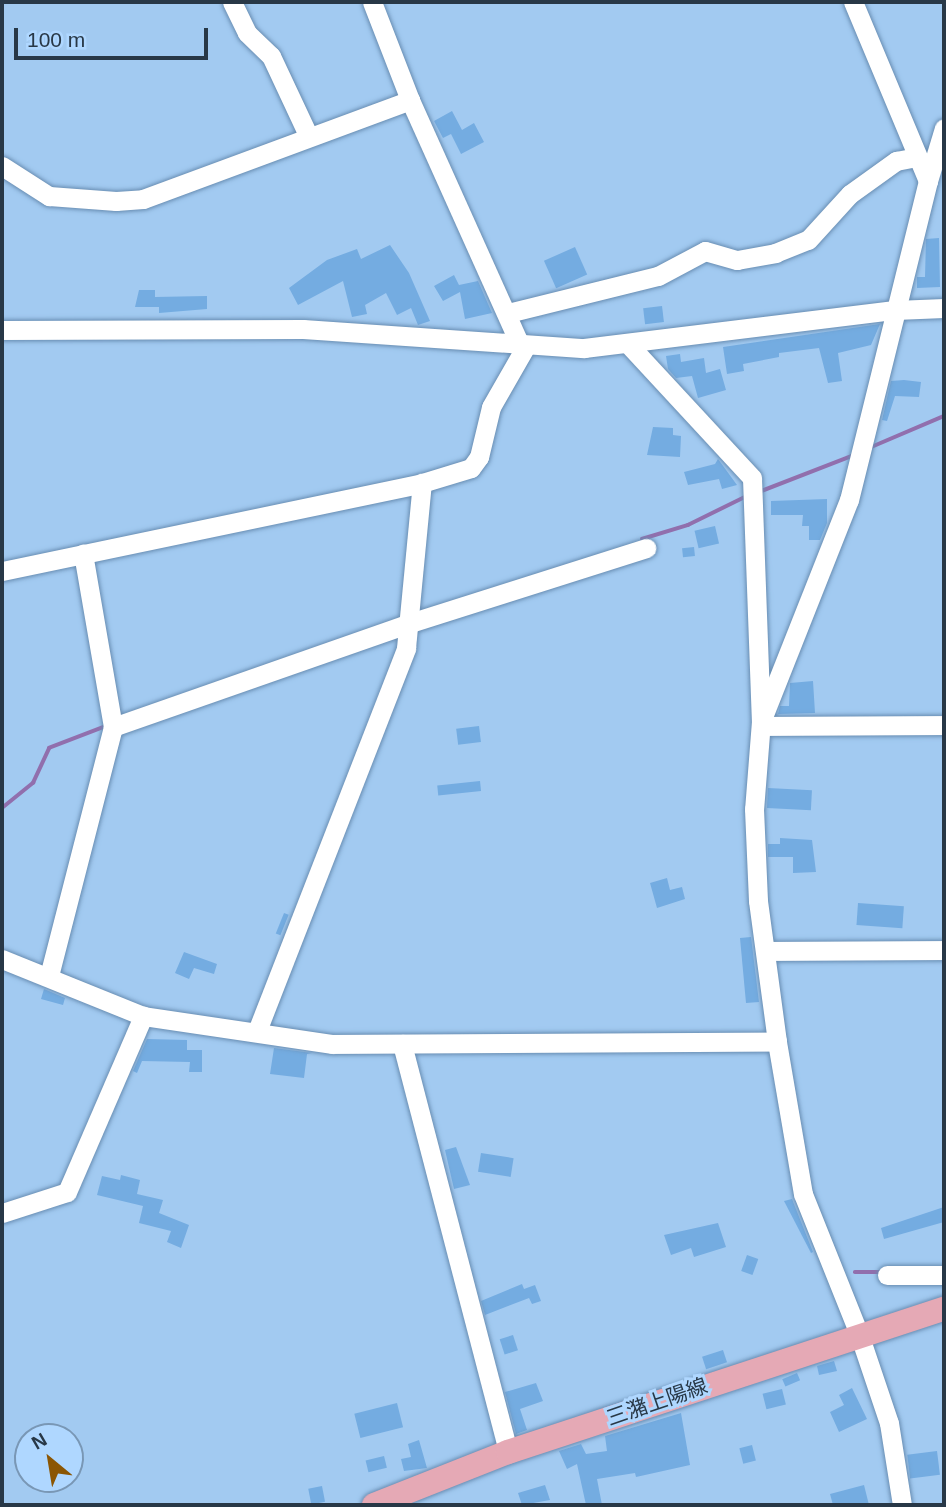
<!DOCTYPE html>
<html>
<head>
<meta charset="utf-8">
<style>
  body { margin:0 }
  #map { position:relative; width:946px; height:1507px; overflow:hidden; background:#a2caf1; font-family:Helvetica,"Noto Sans JP",sans-serif }
  div>[style] { position:absolute }
  [style*='--x'] { left:calc(var(--x)*1px); top:calc(var(--y)*1px); width:calc(var(--w)*1px); rotate:calc(var(--a)*1deg) }
  .stream>* { height:3.5px; margin:-1.75px; padding:0 1.75px; transform-origin:1.75px; border-radius:1.75px; background:#916fad }
  .building>* { inset:0; background:#74ace1; transform-origin:0 0 }
  .roads { filter:drop-shadow(0 0 2px #688db2) drop-shadow(0 0 2px #688db2) }
  .minor>* { height:19px; margin:-9.5px; padding:0 9.5px; transform-origin:9.5px; border-radius:9.5px; background:#fff }
  .major>* { height:24px; margin:-12px; padding:0 12px; transform-origin:12px; border-radius:12px; background:#e5a9b5 }
  span { translate:-50% -50%; white-space:nowrap; text-align:center; line-height:1.15; -webkit-text-stroke:6px #afd7ff; paint-order:stroke }
  .street-label { font-size:21px; color:#283847 }
  .frame { position:absolute; inset:0; border:4px solid #283847; pointer-events:none }
  .north { position:absolute; left:14px; top:1423px; width:70px; height:70px; box-sizing:border-box; background:#afd7ff; border:2px solid #7997b5; border-radius:50%; rotate:330deg; font-size:19px; font-weight:700; line-height:28px; text-align:center; color:#283847 }
  .north::after { content:''; display:block; margin:auto; width:24px; height:32px; background:#8b5604; clip-path:polygon(50% 0,100% 100%,50% 72%,0 100%) }
  .scale { position:absolute; left:14px; top:28px; width:194px; height:32px; box-sizing:border-box; border:4px solid #283847; border-top:0; padding-left:9px; font-size:21px; line-height:24px; white-space:nowrap; color:#283847; -webkit-text-stroke:5px #afd7ff; paint-order:stroke }
</style>
</head>
<body>
<div id="map">
  <div class="stream">
    <div style="--x:869;--y:448;--w:82;--a:-23.1"></div>
    <div style="--x:759;--y:492;--w:100;--a:-21.2"></div>
    <div style="--x:642;--y:539;--w:48;--a:-16.9"></div>
    <div style="--x:688;--y:525;--w:64;--a:-26.2"></div>
    <div style="--x:2;--y:808;--w:40;--a:-39"></div>
    <div style="--x:33;--y:783;--w:38;--a:-65"></div>
    <div style="--x:49;--y:748;--w:61;--a:-21.1"></div>
    <div style="--x:855;--y:1272;--w:26;--a:0"></div>
  </div>
  <div class="building">
    <div style="clip-path:polygon(452px 111px,462px 130px,474px 123px,484px 142px,461px 154px,451px 134px,443px 138px,434px 121px)"></div>
    <div style="clip-path:polygon(939px 238px,940px 287px,917px 288px,917px 277px,925px 277px,926px 239px)"></div>
    <div style="clip-path:polygon(390px 245px,409px 273px,430px 321px,418px 325px,411px 308px,397px 315px,386px 293px,365px 305px,367px 314px,352px 317px,343px 281px,298px 305px,289px 288px,327px 260px,357px 249px,361px 259px)"></div>
    <div style="left:575px;top:247px;width:30px;height:34px;rotate:66deg"></div>
    <div style="clip-path:polygon(454px 275px,459px 285px,478px 281px,492px 313px,465px 319px,460px 292px,443px 301px,434px 286px)"></div>
    <div style="clip-path:polygon(139px 290px,155px 290px,155px 297px,207px 296px,207px 309px,159px 313px,159px 307px,135px 307px)"></div>
    <div style="left:662px;top:306px;width:16px;height:19px;rotate:83deg"></div>
    <div style="clip-path:polygon(880px 324px,871px 345px,838px 353px,842px 381px,828px 383px,819px 348px,779px 353px,779px 357px,743px 364px,744px 371px,727px 374px,723px 347px)"></div>
    <div style="clip-path:polygon(680px 354px,681px 362px,704px 358px,706px 373px,720px 369px,726px 390px,698px 398px,692px 376px,676px 378px,668px 369px,666px 356px)"></div>
    <div style="clip-path:polygon(904px 380px,921px 382px,919px 397px,895px 396px,887px 421px,882px 420px,891px 381px)"></div>
    <div style="clip-path:polygon(653px 427px,673px 428px,673px 435px,681px 436px,680px 457px,647px 455px)"></div>
    <div style="clip-path:polygon(718px 459px,737px 485px,722px 489px,719px 479px,688px 485px,684px 472px,715px 464px)"></div>
    <div style="clip-path:polygon(827px 499px,827px 523px,820px 540px,809px 540px,809px 526px,802px 526px,803px 515px,771px 515px,771px 501px)"></div>
    <div style="left:715px;top:526px;width:18px;height:21px;rotate:77deg"></div>
    <div style="left:694px;top:547px;width:9px;height:12px;rotate:84deg"></div>
    <div style="clip-path:polygon(813px 681px,815px 713px,778px 714px,780px 706px,789px 706px,790px 683px)"></div>
    <div style="left:479px;top:726px;width:16px;height:23px;rotate:83deg"></div>
    <div style="left:480px;top:781px;width:10px;height:43px;rotate:84deg"></div>
    <div style="left:768px;top:788px;width:44px;height:20px;rotate:3deg"></div>
    <div style="clip-path:polygon(780px 838px,812px 840px,816px 872px,793px 873px,793px 857px,768px 857px,768px 844px,780px 844px)"></div>
    <div style="clip-path:polygon(667px 878px,670px 890px,682px 887px,685px 899px,657px 908px,650px 883px)"></div>
    <div style="left:858px;top:903px;width:46px;height:22px;rotate:4deg"></div>
    <div style="left:284px;top:913px;width:5px;height:22px;rotate:22deg"></div>
    <div style="clip-path:polygon(751px 937px,759px 1002px,746px 1003px,740px 938px)"></div>
    <div style="clip-path:polygon(184px 952px,217px 964px,214px 974px,194px 968px,189px 979px,175px 973px)"></div>
    <div style="clip-path:polygon(44px 989px,65px 998px,63px 1005px,41px 999px)"></div>
    <div style="clip-path:polygon(147px 1039px,187px 1040px,187px 1050px,202px 1050px,202px 1072px,189px 1072px,190px 1062px,142px 1061px,137px 1073px,133px 1071px)"></div>
    <div style="clip-path:polygon(274px 1048px,312px 1053px,307px 1054px,304px 1078px,270px 1074px)"></div>
    <div style="clip-path:polygon(456px 1147px,470px 1185px,454px 1189px,445px 1150px)"></div>
    <div style="left:481px;top:1153px;width:33px;height:19px;rotate:9deg"></div>
    <div style="clip-path:polygon(121px 1175px,140px 1180px,137px 1194px,163px 1200px,159px 1213px,189px 1225px,181px 1248px,167px 1242px,171px 1231px,139px 1223px,143px 1206px,97px 1195px,102px 1176px,120px 1180px)"></div>
    <div style="clip-path:polygon(792px 1199px,813px 1252px,811px 1253px,784px 1201px)"></div>
    <div style="clip-path:polygon(944px 1207px,944px 1222px,884px 1239px,881px 1228px)"></div>
    <div style="clip-path:polygon(718px 1223px,726px 1247px,694px 1257px,691px 1248px,671px 1255px,664px 1235px)"></div>
    <div style="left:747px;top:1255px;width:12px;height:17px;rotate:20deg"></div>
    <div style="clip-path:polygon(522px 1284px,524px 1289px,535px 1285px,541px 1301px,532px 1304px,529px 1298px,485px 1315px,481px 1301px)"></div>
    <div style="left:513px;top:1335px;width:16px;height:14px;rotate:72deg"></div>
    <div style="left:723px;top:1350px;width:13px;height:22px;rotate:72deg"></div>
    <div style="clip-path:polygon(834px 1361px,837px 1371px,819px 1375px,817px 1366px)"></div>
    <div style="left:797px;top:1373px;width:8px;height:16px;rotate:67deg"></div>
    <div style="clip-path:polygon(536px 1383px,543px 1401px,520px 1409px,527px 1430px,516px 1434px,505px 1392px)"></div>
    <div style="clip-path:polygon(852px 1388px,867px 1419px,839px 1432px,830px 1412px,844px 1405px,839px 1395px)"></div>
    <div style="left:782px;top:1389px;width:16px;height:20px;rotate:76deg"></div>
    <div style="left:397px;top:1403px;width:25px;height:44px;rotate:76deg"></div>
    <div style="clip-path:polygon(681px 1413px,690px 1465px,636px 1477px,635px 1473px,597px 1479px,602px 1505px,586px 1505px,577px 1464px,567px 1469px,559px 1451px,581px 1444px,586px 1454px,607px 1451px,605px 1436px)"></div>
    <div style="clip-path:polygon(419px 1440px,427px 1468px,404px 1471px,401px 1459px,411px 1457px,408px 1444px)"></div>
    <div style="left:752px;top:1445px;width:16px;height:13px;rotate:76deg"></div>
    <div style="left:937px;top:1451px;width:24px;height:30px;rotate:83deg"></div>
    <div style="left:384px;top:1456px;width:12px;height:19px;rotate:76deg"></div>
    <div style="clip-path:polygon(545px 1485px,550px 1500px,522px 1505px,518px 1493px)"></div>
    <div style="clip-path:polygon(864px 1485px,869px 1505px,833px 1505px,830px 1494px)"></div>
    <div style="left:322px;top:1486px;width:16px;height:14px;rotate:79deg"></div>
  </div>
  <div class="roads">
    <div class="minor">
      <div style="--x:232;--y:2;--w:34;--a:64"></div>
      <div style="--x:247;--y:33;--w:33;--a:44"></div>
      <div style="--x:271;--y:56;--w:89;--a:64.9"></div>
      <div style="--x:372;--y:2;--w:105;--a:68.8"></div>
      <div style="--x:410;--y:100;--w:269;--a:65.8"></div>
      <div style="--x:2;--y:166;--w:56;--a:32.6"></div>
      <div style="--x:49;--y:196;--w:67;--a:4.3"></div>
      <div style="--x:116;--y:201;--w:27;--a:-4"></div>
      <div style="--x:143;--y:199;--w:285;--a:-20.3"></div>
      <div style="--x:928;--y:181;--w:55;--a:-73.2"></div>
      <div style="--x:508;--y:313;--w:154;--a:-13.9"></div>
      <div style="--x:658;--y:276;--w:53;--a:-28"></div>
      <div style="--x:705;--y:251;--w:33;--a:16"></div>
      <div style="--x:737;--y:260;--w:39;--a:-10"></div>
      <div style="--x:775;--y:253;--w:35;--a:-22"></div>
      <div style="--x:808;--y:240;--w:62;--a:-47.6"></div>
      <div style="--x:850;--y:194;--w:57;--a:-35.7"></div>
      <div style="--x:896;--y:161;--w:21;--a:-11"></div>
      <div style="--x:2;--y:330;--w:301;--a:-0.2"></div>
      <div style="--x:303;--y:329;--w:282;--a:3.9"></div>
      <div style="--x:584;--y:348;--w:313;--a:-7"></div>
      <div style="--x:895;--y:310;--w:49;--a:-2.3"></div>
      <div style="--x:629;--y:345;--w:181;--a:47.2"></div>
      <div style="--x:752;--y:478;--w:243;--a:87.9"></div>
      <div style="--x:761;--y:721;--w:88;--a:94.5"></div>
      <div style="--x:754;--y:809;--w:92;--a:87.5"></div>
      <div style="--x:758;--y:901;--w:142;--a:82.3"></div>
      <div style="--x:777;--y:1042;--w:154;--a:80.3"></div>
      <div style="--x:803;--y:1194;--w:151;--a:68.2"></div>
      <div style="--x:859;--y:1334;--w:94;--a:71.4"></div>
      <div style="--x:889;--y:1423;--w:83;--a:81"></div>
      <div style="--x:2;--y:571;--w:429;--a:-11.8"></div>
      <div style="--x:422;--y:483;--w:51;--a:-17"></div>
      <div style="--x:471;--y:468;--w:14;--a:-54"></div>
      <div style="--x:479;--y:457;--w:51;--a:-76.5"></div>
      <div style="--x:491;--y:407;--w:70;--a:-60.2"></div>
      <div style="--x:763;--y:717;--w:233;--a:-68.4"></div>
      <div style="--x:849;--y:500;--w:329;--a:-76.1"></div>
      <div style="--x:928;--y:181;--w:194;--a:-112.7"></div>
      <div style="--x:761;--y:726;--w:183;--a:-0.3"></div>
      <div style="--x:113;--y:727;--w:315;--a:-19.3"></div>
      <div style="--x:410;--y:623;--w:248;--a:-17.6"></div>
      <div style="--x:767;--y:951;--w:177;--a:-0.3"></div>
      <div style="--x:2;--y:959;--w:152;--a:22"></div>
      <div style="--x:143;--y:1016;--w:191;--a:8.4"></div>
      <div style="--x:332;--y:1044;--w:445;--a:-0.3"></div>
      <div style="--x:49;--y:976;--w:257;--a:-75.6"></div>
      <div style="--x:113;--y:727;--w:176;--a:-99.8"></div>
      <div style="--x:257;--y:1031;--w:411;--a:-68.7"></div>
      <div style="--x:406;--y:648;--w:166;--a:-84.5"></div>
      <div style="--x:402;--y:1044;--w:422;--a:75.4"></div>
      <div style="--x:2;--y:1213;--w:68;--a:-17.9"></div>
      <div style="--x:67;--y:1192;--w:192;--a:-66.6"></div>
      <div style="--x:887;--y:1275;--w:57;--a:0"></div>
    </div>
    <div class="major">
      <div style="--x:374;--y:1505;--w:144;--a:-21.6"></div>
      <div style="--x:508;--y:1452;--w:459;--a:-18.2"></div>
    </div>
  </div>
  <div class="street-label">
    <span style="left:657px;top:1402px;rotate:-19deg">三潴上陽線</span>
  </div>
  <div class="frame"></div>
  <div class="north">N</div>
  <div class="scale">100 m</div>
</div>
</body>
</html>
